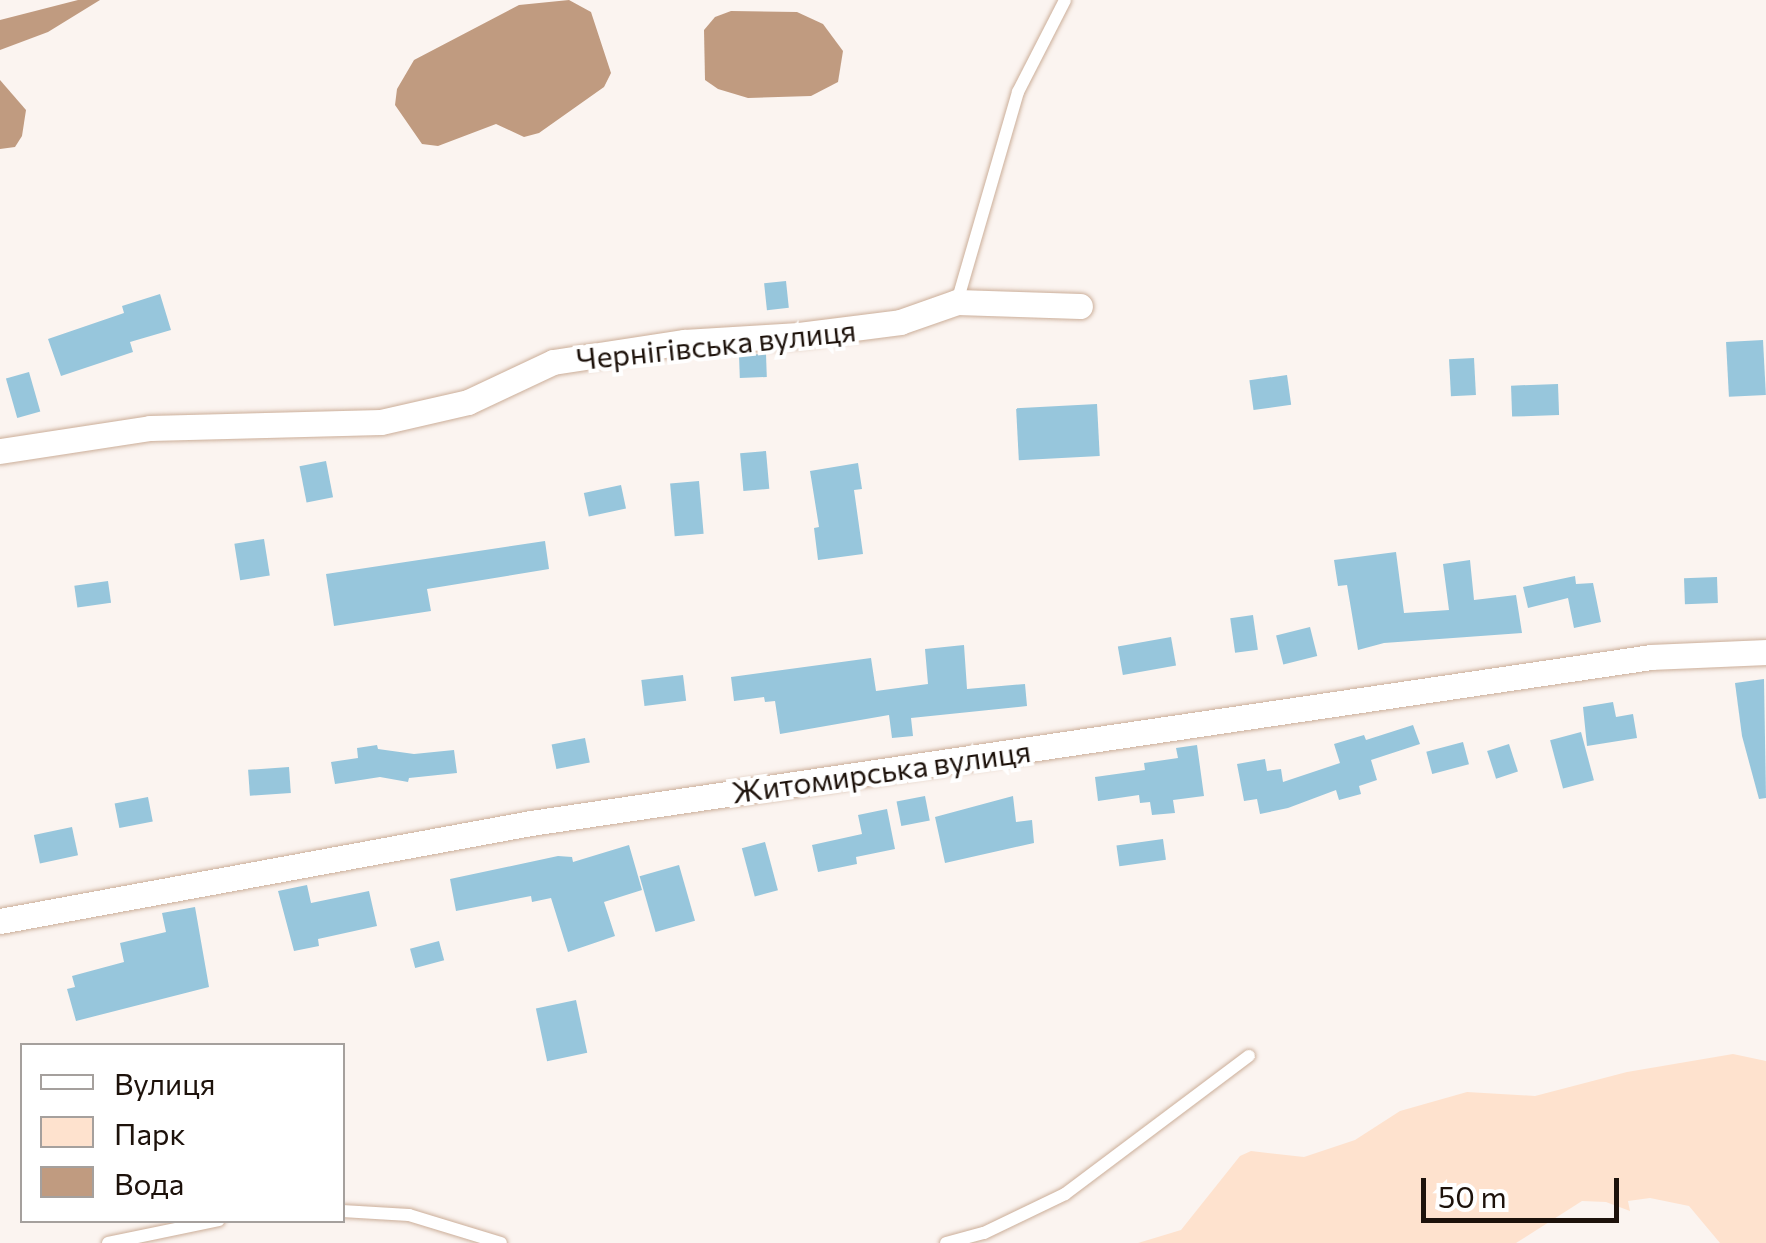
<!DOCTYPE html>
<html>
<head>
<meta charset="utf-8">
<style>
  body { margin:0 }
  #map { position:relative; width:1766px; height:1243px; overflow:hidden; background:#fbf4f0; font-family:Commissioner,sans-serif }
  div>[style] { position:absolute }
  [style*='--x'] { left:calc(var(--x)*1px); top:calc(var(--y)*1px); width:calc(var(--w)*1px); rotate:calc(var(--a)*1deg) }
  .green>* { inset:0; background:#fee2ce }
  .water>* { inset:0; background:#c09b80 }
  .building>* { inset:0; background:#97c6dc; transform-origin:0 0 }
  .roads { filter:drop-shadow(0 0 2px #cbae99) drop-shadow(0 0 2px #cbae99) }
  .lane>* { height:12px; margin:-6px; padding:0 6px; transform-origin:6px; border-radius:6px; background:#fff }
  .street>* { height:25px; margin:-12.5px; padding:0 12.5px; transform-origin:12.5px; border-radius:12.5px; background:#fff }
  span { translate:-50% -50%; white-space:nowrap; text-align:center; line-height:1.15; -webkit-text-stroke:8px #fff; paint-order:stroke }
  .street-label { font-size:30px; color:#1d120b }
  .legend { position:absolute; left:20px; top:1043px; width:325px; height:180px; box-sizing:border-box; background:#fff; border:2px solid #a5a09d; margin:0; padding:12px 18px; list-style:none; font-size:30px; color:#1d120b }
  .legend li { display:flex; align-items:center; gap:20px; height:50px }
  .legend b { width:50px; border:2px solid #a5a09d }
  .scale { position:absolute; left:1421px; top:1178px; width:198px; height:45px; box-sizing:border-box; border:5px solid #1d120b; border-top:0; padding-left:12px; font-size:30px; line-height:35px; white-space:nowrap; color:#1d120b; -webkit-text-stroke:8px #fff; paint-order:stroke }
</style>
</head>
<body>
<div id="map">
  <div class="green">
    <div style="clip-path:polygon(1733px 1054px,1766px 1061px,1766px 1243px,1720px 1243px,1689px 1206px,1650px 1198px,1628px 1201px,1630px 1211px,1606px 1202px,1582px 1201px,1516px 1243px,1138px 1243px,1181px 1230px,1240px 1156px,1251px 1151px,1304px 1157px,1355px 1140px,1400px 1111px,1467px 1092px,1535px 1096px,1627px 1072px)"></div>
  </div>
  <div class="water">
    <div style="clip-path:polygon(78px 0,100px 0,48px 32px,0 50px,0 20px)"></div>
    <div style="clip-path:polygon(569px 0,591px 12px,611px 73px,604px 87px,539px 133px,524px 137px,496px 124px,438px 146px,422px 144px,395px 105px,397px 89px,414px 60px,519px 5px)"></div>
    <div style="clip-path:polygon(731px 11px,797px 12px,823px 24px,843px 51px,838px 82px,811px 96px,748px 98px,718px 89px,705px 80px,704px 30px,715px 17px)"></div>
    <div style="clip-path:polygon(0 80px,26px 110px,22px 136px,15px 147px,0 149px)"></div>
  </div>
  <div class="building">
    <div style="left:786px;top:281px;width:27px;height:22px;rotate:84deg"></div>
    <div style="clip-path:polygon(160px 294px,171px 330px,130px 342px,133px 352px,61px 376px,48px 339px,124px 313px,122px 306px)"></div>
    <div style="left:1763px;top:340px;width:55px;height:37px;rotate:87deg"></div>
    <div style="left:766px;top:354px;width:23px;height:27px;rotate:88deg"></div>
    <div style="left:1474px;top:358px;width:37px;height:25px;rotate:87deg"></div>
    <div style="left:29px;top:372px;width:41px;height:24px;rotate:74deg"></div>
    <div style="left:1287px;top:375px;width:30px;height:38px;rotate:82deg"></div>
    <div style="left:1558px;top:384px;width:31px;height:47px;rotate:88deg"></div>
    <div style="left:1097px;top:404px;width:52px;height:81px;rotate:87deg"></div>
    <div style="left:766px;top:451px;width:38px;height:26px;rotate:85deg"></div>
    <div style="left:326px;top:461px;width:37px;height:27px;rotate:79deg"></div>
    <div style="clip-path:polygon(858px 463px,862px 489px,854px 490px,863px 554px,818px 560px,814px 528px,819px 527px,810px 471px)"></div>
    <div style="left:699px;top:481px;width:53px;height:29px;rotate:85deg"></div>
    <div style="left:621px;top:485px;width:24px;height:38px;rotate:78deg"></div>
    <div style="left:264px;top:539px;width:37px;height:30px;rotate:81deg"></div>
    <div style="clip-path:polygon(545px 541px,549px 569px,427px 589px,431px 611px,334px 626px,326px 574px)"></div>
    <div style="clip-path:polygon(1396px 552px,1404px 613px,1449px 610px,1443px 564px,1470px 560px,1474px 600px,1516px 595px,1522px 633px,1384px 643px,1358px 650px,1347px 585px,1338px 586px,1334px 560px)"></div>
    <div style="clip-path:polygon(1575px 576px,1576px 584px,1593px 583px,1601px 622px,1574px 628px,1568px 598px,1528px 608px,1523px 587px)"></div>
    <div style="left:1717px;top:577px;width:26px;height:33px;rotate:88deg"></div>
    <div style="left:108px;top:581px;width:22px;height:34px;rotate:82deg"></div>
    <div style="left:1253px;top:615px;width:35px;height:23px;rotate:82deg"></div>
    <div style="left:1310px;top:627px;width:30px;height:35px;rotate:76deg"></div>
    <div style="left:1171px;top:637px;width:29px;height:54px;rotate:80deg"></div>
    <div style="clip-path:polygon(964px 645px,967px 689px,1025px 684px,1027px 706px,911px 718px,913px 736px,892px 738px,889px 715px,780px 734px,775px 701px,765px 702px,764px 697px,734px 701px,731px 677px,871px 658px,876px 691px,928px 684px,925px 649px)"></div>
    <div style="left:683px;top:675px;width:26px;height:42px;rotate:83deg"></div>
    <div style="clip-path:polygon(1764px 679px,1766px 798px,1759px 799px,1742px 736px,1735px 683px)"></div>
    <div style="clip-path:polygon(1613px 702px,1616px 717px,1633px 714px,1637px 738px,1587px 746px,1583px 707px)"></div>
    <div style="clip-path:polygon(1413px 725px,1420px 744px,1371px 760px,1377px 780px,1359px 786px,1361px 794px,1339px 800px,1336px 790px,1288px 808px,1260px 814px,1257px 799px,1244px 801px,1237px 764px,1265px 759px,1267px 771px,1281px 769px,1283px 782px,1340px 763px,1334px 744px,1364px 735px,1366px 740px)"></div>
    <div style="left:1581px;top:732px;width:50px;height:32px;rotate:75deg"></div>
    <div style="left:585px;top:738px;width:25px;height:34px;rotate:79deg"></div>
    <div style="left:1463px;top:742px;width:23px;height:38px;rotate:75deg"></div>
    <div style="left:1509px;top:744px;width:29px;height:23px;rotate:72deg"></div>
    <div style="clip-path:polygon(377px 745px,378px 749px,414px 754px,454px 750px,457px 773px,409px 778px,408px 782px,380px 777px,335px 784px,331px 762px,358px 758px,357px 748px)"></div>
    <div style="clip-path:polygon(1197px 745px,1204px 796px,1173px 800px,1175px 813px,1152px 815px,1150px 802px,1140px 803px,1139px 795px,1098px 801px,1095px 777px,1145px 770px,1144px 763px,1178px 758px,1176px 748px)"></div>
    <div style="left:289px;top:767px;width:26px;height:41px;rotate:86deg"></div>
    <div style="left:925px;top:796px;width:25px;height:29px;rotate:79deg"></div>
    <div style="clip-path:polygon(1013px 796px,1016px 822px,1032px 820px,1034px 843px,945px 863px,935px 817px)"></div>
    <div style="left:148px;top:797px;width:25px;height:34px;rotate:79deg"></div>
    <div style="clip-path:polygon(887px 809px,895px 849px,856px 857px,857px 864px,818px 872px,812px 845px,862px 834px,858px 815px)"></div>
    <div style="left:72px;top:827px;width:29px;height:39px;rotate:78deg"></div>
    <div style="left:1163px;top:839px;width:21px;height:47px;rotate:82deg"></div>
    <div style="left:765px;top:842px;width:50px;height:24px;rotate:75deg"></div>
    <div style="clip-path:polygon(629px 845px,642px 890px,604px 902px,615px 936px,568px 952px,551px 898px,532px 902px,531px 896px,456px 911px,450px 879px,558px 856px,572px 857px,573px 862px)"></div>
    <div style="left:679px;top:865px;width:58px;height:41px;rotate:74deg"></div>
    <div style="clip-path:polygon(307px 885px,311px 903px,369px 891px,377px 926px,318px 939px,319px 946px,294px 951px,278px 891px)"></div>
    <div style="clip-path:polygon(195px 907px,209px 987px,76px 1021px,67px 989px,75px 987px,72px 976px,124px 962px,120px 943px,166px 932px,162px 913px)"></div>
    <div style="left:439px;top:941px;width:20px;height:30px;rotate:75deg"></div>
    <div style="left:576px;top:1000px;width:54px;height:41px;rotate:78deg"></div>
  </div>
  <div class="roads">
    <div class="lane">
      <div style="--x:957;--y:302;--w:219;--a:-73.8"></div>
      <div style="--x:1018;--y:92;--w:103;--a:-62.9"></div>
      <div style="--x:342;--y:1211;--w:67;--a:3.4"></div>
      <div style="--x:409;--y:1215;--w:96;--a:16.9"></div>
      <div style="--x:108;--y:1243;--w:113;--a:-11.7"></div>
      <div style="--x:946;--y:1243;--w:39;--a:-15"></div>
      <div style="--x:984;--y:1233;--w:90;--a:-25.7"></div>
      <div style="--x:1065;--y:1194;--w:230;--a:-36.9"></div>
    </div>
    <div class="street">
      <div style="--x:0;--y:451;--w:152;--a:-8.7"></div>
      <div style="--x:150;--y:428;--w:231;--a:-1.5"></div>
      <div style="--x:381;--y:422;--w:89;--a:-12.9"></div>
      <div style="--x:468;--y:402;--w:94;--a:-25.2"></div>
      <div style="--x:553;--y:362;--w:133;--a:-8.7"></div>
      <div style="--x:684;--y:342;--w:115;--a:-3.5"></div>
      <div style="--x:799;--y:335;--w:102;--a:-7.3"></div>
      <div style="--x:900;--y:322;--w:60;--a:-19.3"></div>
      <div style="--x:957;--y:302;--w:123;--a:1.9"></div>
      <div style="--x:0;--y:921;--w:540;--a:-10.46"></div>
      <div style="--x:531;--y:823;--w:1132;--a:-8.43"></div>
      <div style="--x:1651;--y:657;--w:115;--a:-2.5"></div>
    </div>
  </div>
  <div class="street-label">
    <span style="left:716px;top:344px;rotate:-6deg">Чернігівська вулиця</span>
    <span style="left:881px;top:771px;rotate:-8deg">Житомирська вулиця</span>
  </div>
  <ul class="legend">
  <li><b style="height:12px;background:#fff"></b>Вулиця</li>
  <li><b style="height:28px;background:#fee2ce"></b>Парк</li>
  <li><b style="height:28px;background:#c09b80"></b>Вода</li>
  </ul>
  <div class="scale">50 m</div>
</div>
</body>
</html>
